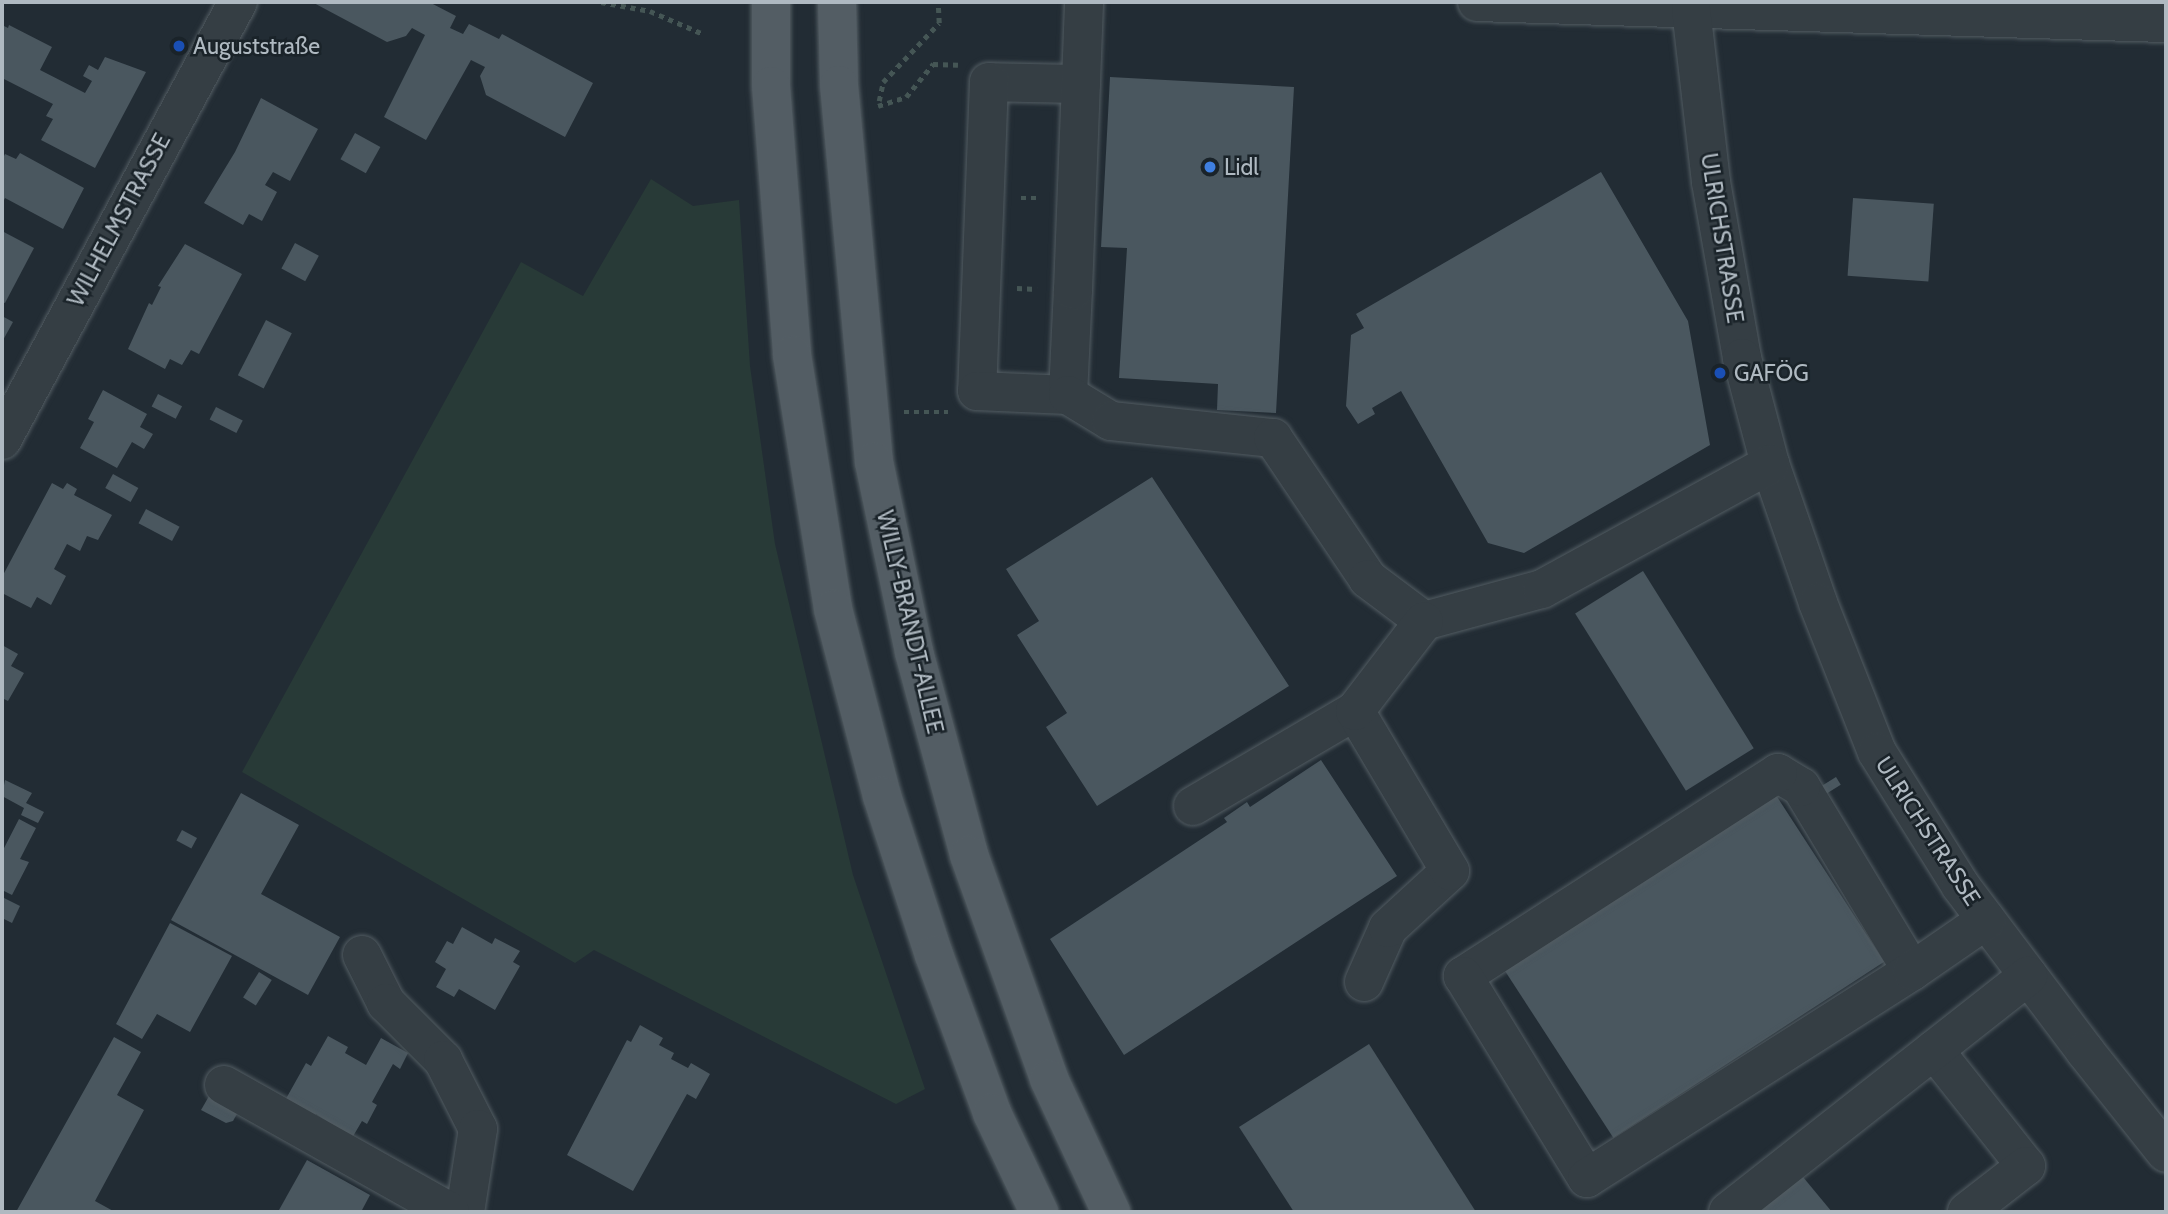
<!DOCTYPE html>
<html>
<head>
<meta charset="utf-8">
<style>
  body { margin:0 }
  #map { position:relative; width:2168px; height:1214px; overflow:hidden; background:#222c34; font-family:Cabin,sans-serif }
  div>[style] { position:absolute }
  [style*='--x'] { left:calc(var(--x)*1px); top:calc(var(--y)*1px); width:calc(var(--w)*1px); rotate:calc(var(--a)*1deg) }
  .green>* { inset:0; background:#283a37 }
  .building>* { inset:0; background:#4a575f; transform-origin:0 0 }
  .path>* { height:4.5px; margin-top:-2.25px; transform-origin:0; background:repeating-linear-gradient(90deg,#455655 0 5px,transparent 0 10px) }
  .roads { filter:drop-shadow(0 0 2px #525c62) drop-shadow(0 0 2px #525c62) }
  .minor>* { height:38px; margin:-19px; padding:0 19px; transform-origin:19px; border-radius:19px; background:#353e44 }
  .major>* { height:38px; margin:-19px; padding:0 19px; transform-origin:19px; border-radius:19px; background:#535d64 }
  .dots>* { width:19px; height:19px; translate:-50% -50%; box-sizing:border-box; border:4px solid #1a2329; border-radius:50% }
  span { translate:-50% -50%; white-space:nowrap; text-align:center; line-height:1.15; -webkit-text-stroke:5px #1a2329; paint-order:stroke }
  .poi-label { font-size:23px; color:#afb9c1 }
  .left { translate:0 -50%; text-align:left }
  .street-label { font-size:23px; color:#afb9c1 }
  .frame { position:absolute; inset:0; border:4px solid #afb9c1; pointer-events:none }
</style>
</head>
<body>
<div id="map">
  <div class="green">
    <div style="clip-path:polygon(651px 179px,693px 206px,739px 200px,750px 366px,775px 544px,853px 875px,925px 1089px,896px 1104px,594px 950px,575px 963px,242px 772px,521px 262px,583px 296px)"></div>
  </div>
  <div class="building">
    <div style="clip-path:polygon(312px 2px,429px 2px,456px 16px,450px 28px,463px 34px,469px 24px,499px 39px,502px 34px,593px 83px,565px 137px,486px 95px,480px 76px,485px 67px,471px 60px,426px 140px,384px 117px,425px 35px,412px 28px,406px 36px,387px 42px)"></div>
    <div style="clip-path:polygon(2px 25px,8px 28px,9px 25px,52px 47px,40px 70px,85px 93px,92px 81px,83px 76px,89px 65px,98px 70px,105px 57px,146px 72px,95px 168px,41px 140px,53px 119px,46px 116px,53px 104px,2px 78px)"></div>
    <div style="clip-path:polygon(1110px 77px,1294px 87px,1276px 413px,1217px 410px,1218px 384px,1119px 378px,1127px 248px,1101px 247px)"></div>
    <div style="clip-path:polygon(261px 98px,318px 129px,290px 181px,273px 172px,265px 185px,277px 192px,262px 221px,249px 214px,243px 225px,204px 203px,235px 152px)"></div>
    <div style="left:355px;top:133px;width:29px;height:30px;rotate:29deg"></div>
    <div style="clip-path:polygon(20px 153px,84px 188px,63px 229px,5px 198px,2px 204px,2px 160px,5px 154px,16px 159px)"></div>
    <div style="clip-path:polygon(1601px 172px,1688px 321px,1710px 445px,1524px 553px,1488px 543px,1401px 391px,1372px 408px,1375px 414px,1358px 424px,1346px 406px,1351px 335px,1364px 328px,1356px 314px)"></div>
    <div style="left:1853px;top:198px;width:81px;height:78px;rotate:4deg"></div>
    <div style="clip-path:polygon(2px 231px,34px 248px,5px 303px,2px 302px)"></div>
    <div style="left:295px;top:243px;width:27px;height:29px;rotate:28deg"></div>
    <div style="clip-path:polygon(185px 244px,242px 274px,199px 354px,191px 350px,182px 365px,170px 359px,165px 369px,128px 349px,149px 303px,152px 305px,161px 287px,158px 286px)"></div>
    <div style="clip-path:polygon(2px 316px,13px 322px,2px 342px)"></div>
    <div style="left:266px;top:320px;width:29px;height:62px;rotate:27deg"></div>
    <div style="clip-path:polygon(103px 390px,147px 414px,140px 427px,153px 434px,144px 449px,132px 442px,117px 468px,80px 448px,94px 422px,88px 419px)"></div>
    <div style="left:158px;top:394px;width:27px;height:14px;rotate:27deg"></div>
    <div style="left:216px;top:407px;width:30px;height:14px;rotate:27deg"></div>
    <div style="left:113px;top:474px;width:29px;height:16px;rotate:29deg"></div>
    <div style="clip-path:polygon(1152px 477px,1289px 686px,1097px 806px,1046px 727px,1067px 713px,1017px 635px,1039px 621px,1006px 569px)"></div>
    <div style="clip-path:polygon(52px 483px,63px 489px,67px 483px,77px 489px,74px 495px,112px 515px,98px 540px,87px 536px,80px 551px,67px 544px,54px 569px,66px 576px,51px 605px,37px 597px,31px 608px,2px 593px,2px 577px)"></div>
    <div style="left:146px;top:509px;width:38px;height:16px;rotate:28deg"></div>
    <div style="left:1643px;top:571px;width:209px;height:80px;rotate:58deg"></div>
    <div style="clip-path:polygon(2px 645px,18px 654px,11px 666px,24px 673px,8px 701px,2px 698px)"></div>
    <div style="clip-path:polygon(1321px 760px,1397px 876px,1124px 1055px,1050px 939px,1227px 822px,1224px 818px,1247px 802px,1250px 807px)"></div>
    <div style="left:1836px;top:777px;width:9px;height:17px;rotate:58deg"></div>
    <div style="clip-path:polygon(5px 780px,32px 793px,26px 803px,44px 812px,38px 823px,21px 815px,24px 808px,2px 796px)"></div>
    <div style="left:1772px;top:789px;width:206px;height:323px;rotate:57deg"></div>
    <div style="clip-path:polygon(241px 793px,299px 825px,261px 894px,340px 937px,308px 995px,171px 920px)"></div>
    <div style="clip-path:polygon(19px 819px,36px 828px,20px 859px,29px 862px,12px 895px,2px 890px,2px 852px)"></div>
    <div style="left:182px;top:830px;width:17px;height:12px;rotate:28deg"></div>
    <div style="clip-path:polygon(2px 897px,20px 906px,12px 923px,2px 918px)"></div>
    <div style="clip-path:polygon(170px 923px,232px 956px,190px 1032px,157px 1014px,142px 1039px,116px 1024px)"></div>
    <div style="clip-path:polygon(462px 927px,492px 944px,495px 938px,520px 951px,513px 962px,520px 966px,495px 1010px,459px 989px,454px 997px,436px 987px,446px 969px,435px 962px,447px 941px,453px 944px)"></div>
    <div style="left:259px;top:972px;width:15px;height:30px;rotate:32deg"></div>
    <div style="clip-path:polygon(640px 1025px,663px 1038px,659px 1045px,674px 1053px,671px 1059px,688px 1068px,691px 1063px,710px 1074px,696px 1099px,687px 1094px,633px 1191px,567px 1155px,627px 1040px,631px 1042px)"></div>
    <div style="clip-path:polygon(328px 1036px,348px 1047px,345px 1053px,366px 1065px,381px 1038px,408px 1053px,400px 1069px,393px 1064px,372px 1102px,377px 1105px,367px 1124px,362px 1121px,352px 1138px,316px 1114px,313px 1120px,283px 1104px,306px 1063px,311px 1066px)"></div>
    <div style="clip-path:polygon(114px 1037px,141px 1052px,117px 1095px,144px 1110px,95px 1201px,115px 1212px,16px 1212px)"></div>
    <div style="clip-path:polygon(1369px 1044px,1476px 1212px,1294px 1212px,1239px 1127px)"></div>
    <div style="clip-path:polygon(212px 1091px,241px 1107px,233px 1121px,226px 1123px,201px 1110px)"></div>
    <div style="clip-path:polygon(307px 1160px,370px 1195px,361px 1212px,279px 1210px)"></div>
    <div style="clip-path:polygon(1803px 1177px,1832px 1212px,1759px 1212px)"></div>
  </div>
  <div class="path">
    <div style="--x:601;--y:2;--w:50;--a:10.4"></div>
    <div style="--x:650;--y:11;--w:56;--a:23.3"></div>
    <div style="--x:879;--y:101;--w:19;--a:-78"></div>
    <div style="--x:883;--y:82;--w:81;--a:-46.5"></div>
    <div style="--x:939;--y:23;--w:21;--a:-93"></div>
    <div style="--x:878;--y:106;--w:29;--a:-18"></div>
    <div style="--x:906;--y:97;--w:43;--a:-50.7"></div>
    <div style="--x:933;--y:64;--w:25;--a:2"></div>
    <div style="--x:1021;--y:198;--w:19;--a:0"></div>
    <div style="--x:1017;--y:288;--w:20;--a:3"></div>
    <div style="--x:904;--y:412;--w:44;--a:0"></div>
  </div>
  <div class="roads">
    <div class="minor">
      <div style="--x:1477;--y:2;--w:689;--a:1.75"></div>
      <div style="--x:1691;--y:9;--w:174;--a:83.4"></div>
      <div style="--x:1711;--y:182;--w:179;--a:80"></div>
      <div style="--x:1742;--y:358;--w:110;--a:75.2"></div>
      <div style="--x:1770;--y:464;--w:147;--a:70.9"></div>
      <div style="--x:1818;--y:603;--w:160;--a:68.4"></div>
      <div style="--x:1877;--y:752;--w:157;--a:58"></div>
      <div style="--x:1960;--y:885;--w:208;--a:53"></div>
      <div style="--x:2085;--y:1051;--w:130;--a:51.5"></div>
      <div style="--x:1081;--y:84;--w:92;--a:-178.8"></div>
      <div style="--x:989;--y:82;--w:309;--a:92.2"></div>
      <div style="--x:977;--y:391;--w:91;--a:2.5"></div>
      <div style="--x:1068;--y:395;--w:105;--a:-87.3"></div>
      <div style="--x:1073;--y:290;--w:288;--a:-87.8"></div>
      <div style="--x:1068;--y:395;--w:50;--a:31.2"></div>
      <div style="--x:1111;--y:421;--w:163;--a:6"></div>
      <div style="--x:1273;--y:438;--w:170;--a:56"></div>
      <div style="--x:1368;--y:579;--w:70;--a:36.9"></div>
      <div style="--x:2;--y:440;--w:498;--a:-61.7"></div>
      <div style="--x:1424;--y:621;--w:122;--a:-15.2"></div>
      <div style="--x:1542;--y:589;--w:260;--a:-28.7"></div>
      <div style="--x:1193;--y:806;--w:188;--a:-30.4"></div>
      <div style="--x:362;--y:955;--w:54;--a:63.4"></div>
      <div style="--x:386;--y:1003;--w:81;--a:45"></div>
      <div style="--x:443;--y:1060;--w:77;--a:63.1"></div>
      <div style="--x:478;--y:1129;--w:84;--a:98.9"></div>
      <div style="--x:1912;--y:971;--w:215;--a:-121.1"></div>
      <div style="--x:1801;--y:787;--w:27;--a:-149"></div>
      <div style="--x:1778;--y:773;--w:375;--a:147.2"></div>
      <div style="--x:1463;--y:976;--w:237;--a:58.5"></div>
      <div style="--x:1587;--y:1178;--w:385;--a:-32.5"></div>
      <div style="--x:1912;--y:971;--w:90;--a:-34.6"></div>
      <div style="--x:1364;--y:982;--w:59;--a:-66"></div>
      <div style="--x:1388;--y:928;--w:84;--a:-42.6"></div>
      <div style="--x:1450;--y:871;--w:186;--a:-120.7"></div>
      <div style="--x:1355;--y:711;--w:113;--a:-52.5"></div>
      <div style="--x:1934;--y:1050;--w:148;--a:51.6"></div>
      <div style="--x:2026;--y:1166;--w:75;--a:142.1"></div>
      <div style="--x:224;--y:1085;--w:259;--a:29.3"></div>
      <div style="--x:1728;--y:1212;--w:382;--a:-38.2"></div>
    </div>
    <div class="major">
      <div style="--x:771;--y:2;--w:84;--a:90"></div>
      <div style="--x:771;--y:86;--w:270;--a:85.5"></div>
      <div style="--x:792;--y:355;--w:257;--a:80.8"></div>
      <div style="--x:833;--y:609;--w:193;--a:75.3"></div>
      <div style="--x:882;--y:796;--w:167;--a:71.9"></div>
      <div style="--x:934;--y:955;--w:168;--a:69.8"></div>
      <div style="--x:992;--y:1113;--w:110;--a:64.6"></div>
      <div style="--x:837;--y:2;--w:83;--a:88.6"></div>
      <div style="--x:839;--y:85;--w:379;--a:84.7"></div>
      <div style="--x:874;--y:462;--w:194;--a:78.1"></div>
      <div style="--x:914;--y:652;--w:210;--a:74.8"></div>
      <div style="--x:969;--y:855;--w:238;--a:70.3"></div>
      <div style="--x:1049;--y:1079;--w:147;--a:65"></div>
    </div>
  </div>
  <div class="dots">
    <div style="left:179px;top:46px;background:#1a4fb4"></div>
    <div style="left:1210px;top:167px;background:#3f7fe0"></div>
    <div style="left:1720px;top:373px;background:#1a4fb4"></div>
  </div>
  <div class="poi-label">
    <span class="left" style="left:193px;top:46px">Auguststraße</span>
    <span class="left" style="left:1224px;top:167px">Lidl</span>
    <span class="left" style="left:1734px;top:373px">GAFÖG</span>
  </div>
  <div class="street-label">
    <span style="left:119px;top:220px;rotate:-62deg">WILHELMSTRASSE</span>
    <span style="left:1722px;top:238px;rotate:81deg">ULRICHSTRASSE</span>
    <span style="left:910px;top:622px;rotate:77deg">WILLY-BRANDT-ALLEE</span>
    <span style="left:1928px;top:831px;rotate:57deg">ULRICHSTRASSE</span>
  </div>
  <div class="frame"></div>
</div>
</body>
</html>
